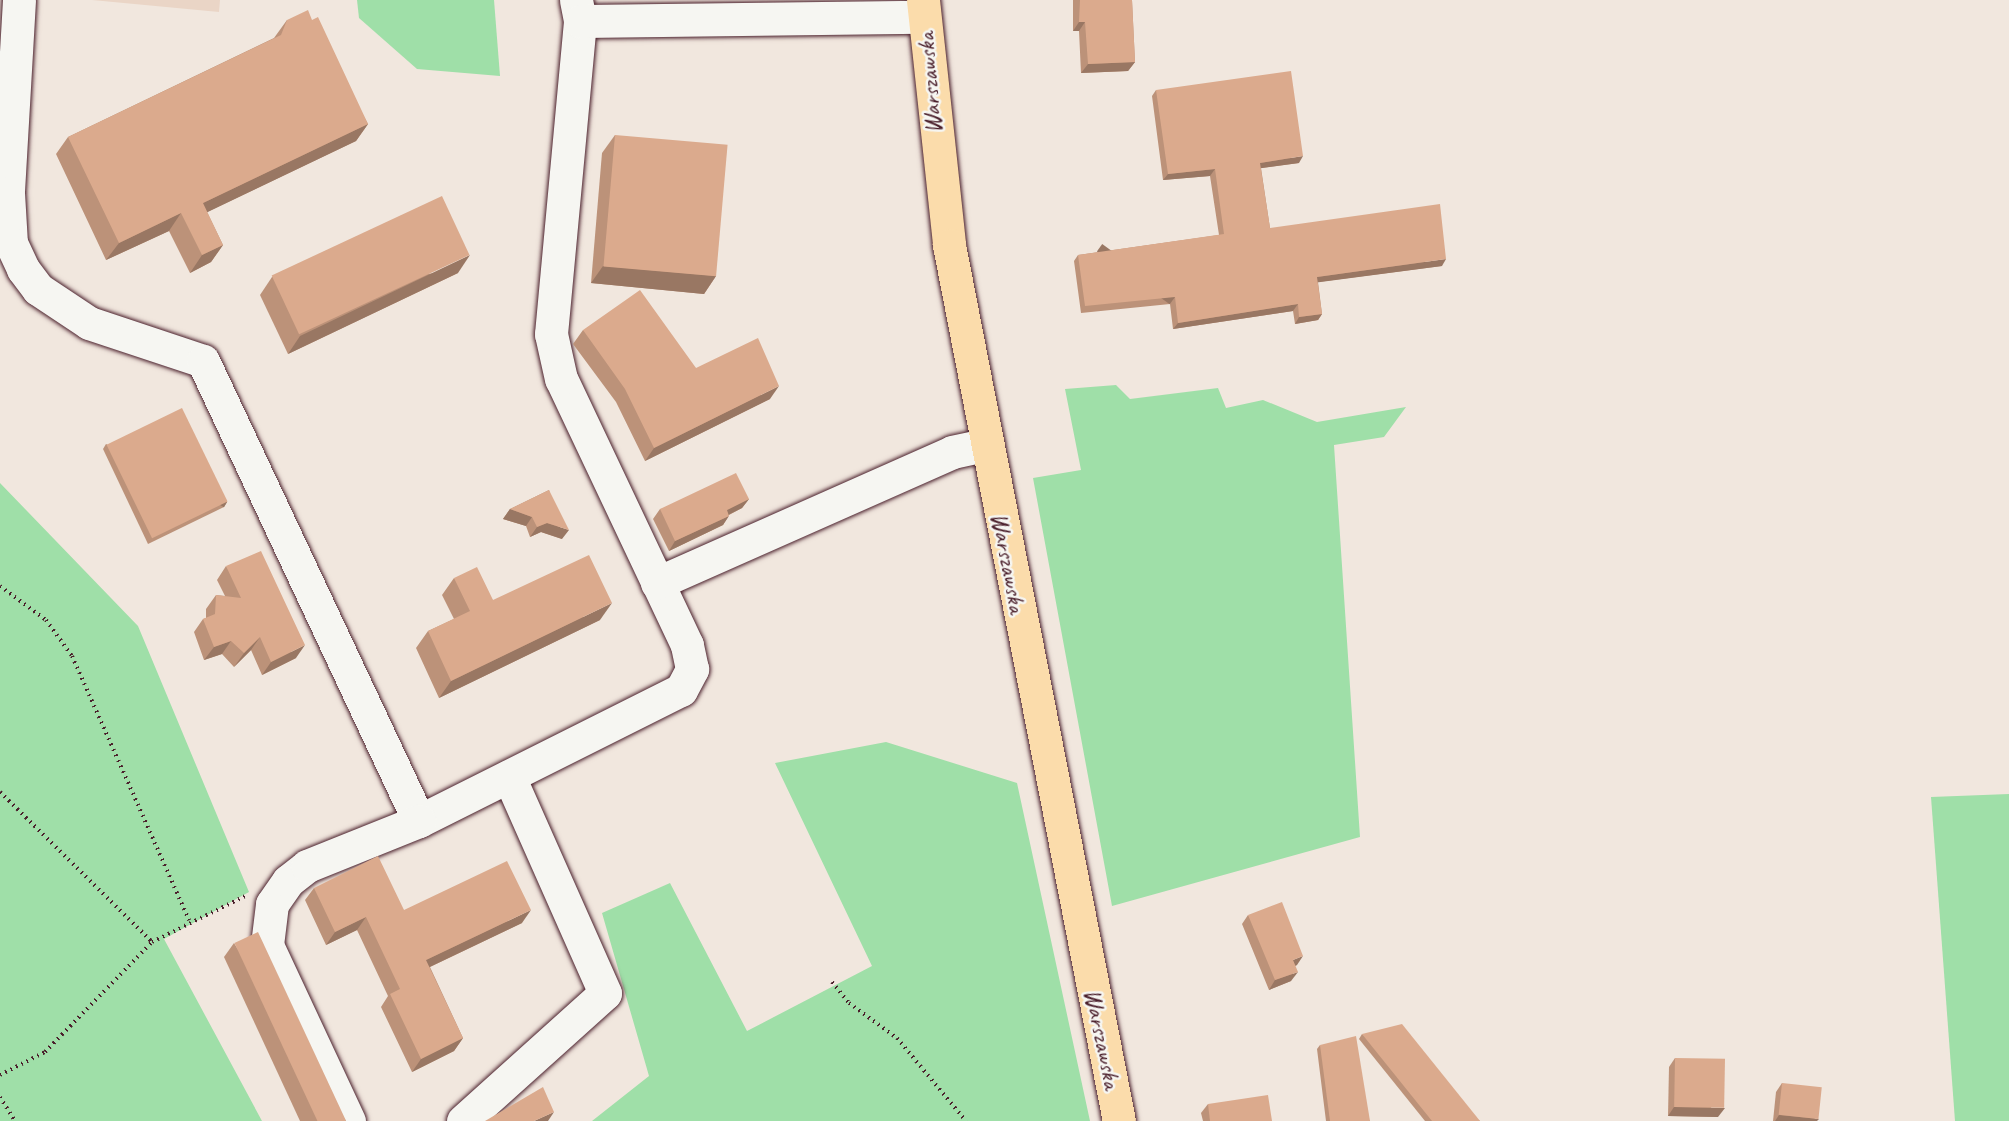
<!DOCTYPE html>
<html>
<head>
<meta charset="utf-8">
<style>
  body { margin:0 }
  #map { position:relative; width:2009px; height:1121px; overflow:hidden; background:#f1e7de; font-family:Caveat,sans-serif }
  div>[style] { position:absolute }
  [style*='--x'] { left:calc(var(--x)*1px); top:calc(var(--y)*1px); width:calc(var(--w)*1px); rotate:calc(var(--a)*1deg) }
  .built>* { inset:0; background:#ead5c6 }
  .green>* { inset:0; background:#9fdfa8 }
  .path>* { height:4px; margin-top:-2px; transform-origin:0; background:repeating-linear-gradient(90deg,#4a1f2b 0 1.5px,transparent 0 6px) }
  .roads { filter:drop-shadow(0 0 2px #4a1f2b) drop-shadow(0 0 2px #4a1f2b) }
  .minor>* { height:33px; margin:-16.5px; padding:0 16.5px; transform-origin:16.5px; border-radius:16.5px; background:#f6f6f2 }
  .major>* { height:33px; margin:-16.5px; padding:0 16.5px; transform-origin:16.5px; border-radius:16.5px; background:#fbdcab }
  .wall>* { inset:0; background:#bc9279 }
  .shaded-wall>* { inset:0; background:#997763; transform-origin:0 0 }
  .building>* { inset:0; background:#dbaa8d; transform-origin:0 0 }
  span { translate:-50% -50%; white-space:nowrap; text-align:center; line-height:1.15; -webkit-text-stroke:5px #f6f6f2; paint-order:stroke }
  .street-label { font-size:24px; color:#4a1f2b }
</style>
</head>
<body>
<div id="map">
  <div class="built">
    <div style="clip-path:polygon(92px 0,220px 0,219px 12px)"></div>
  </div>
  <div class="green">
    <div style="clip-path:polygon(357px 0,494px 0,500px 76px,417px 69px,359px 18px)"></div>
    <div style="clip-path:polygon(1116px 385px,1130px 399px,1218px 388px,1226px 408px,1263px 400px,1317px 422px,1406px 407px,1384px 437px,1334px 445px,1360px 837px,1112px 906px,1033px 478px,1081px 470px,1065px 389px)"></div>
    <div style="clip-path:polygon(0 483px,138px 626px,249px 892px,164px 939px,262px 1121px,0 1121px)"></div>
    <div style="clip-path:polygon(886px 742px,1017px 783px,1090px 1121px,592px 1121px,649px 1076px,602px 913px,670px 883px,747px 1031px,872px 966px,775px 763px)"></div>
    <div style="clip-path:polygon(2009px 794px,2009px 1121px,1955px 1121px,1931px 797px)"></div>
  </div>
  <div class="path">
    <div style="--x:0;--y:586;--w:57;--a:36.5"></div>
    <div style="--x:46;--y:620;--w:44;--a:54.2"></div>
    <div style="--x:72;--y:656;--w:289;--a:66.1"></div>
    <div style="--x:0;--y:792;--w:214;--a:44.6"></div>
    <div style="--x:832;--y:982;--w:27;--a:51"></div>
    <div style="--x:849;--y:1003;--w:59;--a:36.1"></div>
    <div style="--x:897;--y:1038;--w:108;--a:50.3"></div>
    <div style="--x:0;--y:1075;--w:51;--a:-27.1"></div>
    <div style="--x:45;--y:1052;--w:153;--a:-45.8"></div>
    <div style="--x:152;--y:942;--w:104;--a:-26.3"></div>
    <div style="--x:0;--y:1097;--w:28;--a:58"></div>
  </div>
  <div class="roads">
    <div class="minor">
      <div style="--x:19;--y:0;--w:193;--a:93.3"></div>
      <div style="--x:8;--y:193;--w:50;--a:86.6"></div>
      <div style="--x:11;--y:243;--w:29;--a:65"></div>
      <div style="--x:23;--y:269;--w:25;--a:53"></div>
      <div style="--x:38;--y:289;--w:61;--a:33.7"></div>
      <div style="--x:89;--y:323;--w:120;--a:18.4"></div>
      <div style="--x:203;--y:361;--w:508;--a:64.85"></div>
      <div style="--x:419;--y:821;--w:293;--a:-26.6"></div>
      <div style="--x:681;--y:690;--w:24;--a:-62"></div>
      <div style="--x:692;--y:669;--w:25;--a:-102"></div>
      <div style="--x:687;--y:645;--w:294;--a:-115.3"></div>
      <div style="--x:561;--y:379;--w:46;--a:-102.5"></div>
      <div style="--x:551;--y:334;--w:314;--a:-84.7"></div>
      <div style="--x:576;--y:0;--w:21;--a:79"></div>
      <div style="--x:580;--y:21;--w:344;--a:-0.7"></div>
      <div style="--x:657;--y:583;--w:323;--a:-23.9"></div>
      <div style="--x:952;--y:452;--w:35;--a:-12"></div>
      <div style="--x:349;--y:1121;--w:194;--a:-115"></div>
      <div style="--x:267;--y:945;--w:41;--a:-83"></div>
      <div style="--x:272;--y:904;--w:28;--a:-55"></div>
      <div style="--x:288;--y:881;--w:24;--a:-38"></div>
      <div style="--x:307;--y:866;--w:121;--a:-21.9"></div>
      <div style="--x:463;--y:1121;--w:191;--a:-42"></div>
      <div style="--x:605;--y:993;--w:237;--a:-113.9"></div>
    </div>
    <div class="major">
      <div style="--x:923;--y:0;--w:246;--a:83.9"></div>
      <div style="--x:949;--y:245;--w:892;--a:79.02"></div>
    </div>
  </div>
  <div class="wall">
    <div style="clip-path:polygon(1073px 0,1132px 0,1135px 62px,1128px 71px,1081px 73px,1079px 31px,1073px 31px)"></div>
    <div style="clip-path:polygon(287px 20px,312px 20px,368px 124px,356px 141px,207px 212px,223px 245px,211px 262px,190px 273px,169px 231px,106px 260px,56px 154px,68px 137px,274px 38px)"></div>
    <div style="clip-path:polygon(1156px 90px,1299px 163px,1261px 168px,1270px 228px,1442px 266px,1318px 282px,1322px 314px,1318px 320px,1295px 324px,1293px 311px,1173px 329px,1170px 304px,1081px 313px,1074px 261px,1078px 255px,1219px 235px,1210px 176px,1163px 180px,1152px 96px)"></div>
    <div style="clip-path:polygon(615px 135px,716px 276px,704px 294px,591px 283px,602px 153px)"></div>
    <div style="clip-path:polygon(458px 273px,288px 354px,260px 295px,272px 277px)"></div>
    <div style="clip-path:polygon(583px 330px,696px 368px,770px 399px,645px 461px,616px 402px,573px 344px)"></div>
    <div style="clip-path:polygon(106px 444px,227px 502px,224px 507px,148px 544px,103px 449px)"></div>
    <div style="clip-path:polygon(549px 490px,562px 539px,541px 532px,530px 537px,526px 526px,503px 519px,510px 509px)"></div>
    <div style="clip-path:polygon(749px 499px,742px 508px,729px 515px,723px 525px,669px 551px,653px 519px,660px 509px)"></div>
    <div style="clip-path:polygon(226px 566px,296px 658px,262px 675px,251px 650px,234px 667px,222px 654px,204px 660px,194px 632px,203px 619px,206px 618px,206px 609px,216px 595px,225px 596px,217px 580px)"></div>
    <div style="clip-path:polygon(454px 578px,493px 600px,600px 620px,439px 698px,416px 648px,428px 631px,454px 619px,442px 595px)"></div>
    <div style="clip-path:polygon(314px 888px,404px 910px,522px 923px,430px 967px,463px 1038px,454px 1051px,412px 1072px,381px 1007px,388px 996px,357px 930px,326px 945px,305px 900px)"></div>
    <div style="clip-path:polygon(1248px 915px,1297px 965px,1295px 966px,1291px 981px,1269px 990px,1242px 924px)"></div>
    <div style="clip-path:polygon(234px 943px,346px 1121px,300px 1121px,224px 957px)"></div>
    <div style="clip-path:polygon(1362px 1034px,1480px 1121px,1425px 1121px,1359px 1039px)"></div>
    <div style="clip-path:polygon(1320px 1045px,1370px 1121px,1326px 1121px,1317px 1049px)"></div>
    <div style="clip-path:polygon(1675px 1058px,1718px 1117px,1668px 1116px,1669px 1067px)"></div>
    <div style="clip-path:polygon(1782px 1083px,1817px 1121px,1773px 1121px,1776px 1092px)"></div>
    <div style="clip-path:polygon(1208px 1104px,1272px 1121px,1203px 1121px,1201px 1113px)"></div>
  </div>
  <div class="shaded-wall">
    <div style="clip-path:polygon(1079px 22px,1085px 22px,1079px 31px,1073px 31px)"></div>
    <div style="clip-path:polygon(1135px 62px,1128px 71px,1081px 73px,1088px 64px)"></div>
    <div style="clip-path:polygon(368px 124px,356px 141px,191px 220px,203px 203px)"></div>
    <div style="clip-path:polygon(1303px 156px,1299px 163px,1255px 169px,1260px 163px)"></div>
    <div style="clip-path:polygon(1215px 169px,1210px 176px,1163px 180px,1168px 174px)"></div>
    <div style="clip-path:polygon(181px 213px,169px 231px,106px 260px,119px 243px)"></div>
    <div style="clip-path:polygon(223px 245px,211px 262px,190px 273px,202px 255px)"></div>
    <div style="clip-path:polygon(470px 255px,458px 273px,288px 354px,300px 336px)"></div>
    <div style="clip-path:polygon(1446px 259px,1442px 266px,1313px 283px,1317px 277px)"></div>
    <div style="clip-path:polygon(603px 266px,716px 276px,704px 294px,591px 283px)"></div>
    <div style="left:1175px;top:297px;width:9px;height:90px;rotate:126deg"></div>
    <div style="clip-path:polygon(1298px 304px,1293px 311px,1173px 329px,1178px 323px)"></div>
    <div style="clip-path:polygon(1322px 314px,1318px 320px,1295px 324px,1299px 317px)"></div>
    <div style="clip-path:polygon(779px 386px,770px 399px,645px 461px,654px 448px)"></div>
    <div style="clip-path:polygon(749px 499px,742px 508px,720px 519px,727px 510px)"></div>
    <div style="left:227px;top:502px;width:6px;height:85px;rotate:121deg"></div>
    <div style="clip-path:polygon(510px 509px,532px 517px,526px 526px,503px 519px)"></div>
    <div style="clip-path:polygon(729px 516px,723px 525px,669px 551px,675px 541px)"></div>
    <div style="clip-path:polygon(547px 523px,569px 530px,562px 539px,541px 532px,530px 537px,537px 527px)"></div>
    <div style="clip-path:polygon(612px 603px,600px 620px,439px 698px,451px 681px)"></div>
    <div style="clip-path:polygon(260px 637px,251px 650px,234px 667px,244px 653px)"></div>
    <div style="clip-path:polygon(231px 641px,222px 654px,204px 660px,214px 647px)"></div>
    <div style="clip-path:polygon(305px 645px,296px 658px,262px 675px,271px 662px)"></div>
    <div style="clip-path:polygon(531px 910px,522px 923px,417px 973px,426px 960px)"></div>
    <div style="clip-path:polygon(366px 917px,357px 930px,326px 945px,335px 932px)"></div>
    <div style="clip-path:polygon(1303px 956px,1297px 965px,1287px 969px,1293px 960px)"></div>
    <div style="clip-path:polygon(1298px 972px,1291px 981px,1269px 990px,1275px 980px)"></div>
    <div style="clip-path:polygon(463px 1038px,454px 1051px,412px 1072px,421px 1059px)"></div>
    <div style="clip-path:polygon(1674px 1107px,1725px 1108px,1718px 1117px,1668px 1116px)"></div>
    <div style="clip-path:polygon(554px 1112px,548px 1121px,534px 1121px)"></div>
    <div style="clip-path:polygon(1779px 1115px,1819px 1119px,1817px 1121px,1775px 1121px)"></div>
  </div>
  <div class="building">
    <div style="clip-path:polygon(1080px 0,1132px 0,1135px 62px,1088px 64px,1085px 22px,1079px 22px)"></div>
    <div style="clip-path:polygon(308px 10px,312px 20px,318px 17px,368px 124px,203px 203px,223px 245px,202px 255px,181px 213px,119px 243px,68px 137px,281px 35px,287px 20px)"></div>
    <div style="clip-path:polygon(1291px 71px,1303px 156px,1260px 163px,1270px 228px,1440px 204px,1446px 259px,1317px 277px,1322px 314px,1299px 317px,1298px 304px,1178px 323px,1175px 297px,1085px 306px,1078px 255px,1224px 234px,1215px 169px,1168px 174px,1156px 90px)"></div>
    <div style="left:615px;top:135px;width:113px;height:132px;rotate:5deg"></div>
    <div style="left:442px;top:196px;width:65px;height:188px;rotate:65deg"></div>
    <div style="clip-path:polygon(640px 290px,696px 368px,758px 338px,779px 386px,654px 448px,625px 389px,583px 330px)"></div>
    <div style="left:182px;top:408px;width:104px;height:84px;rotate:64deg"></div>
    <div style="clip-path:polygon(736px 473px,749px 499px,727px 510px,729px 516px,675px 541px,660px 509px)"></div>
    <div style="clip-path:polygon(549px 490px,569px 530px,547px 523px,537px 527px,532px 517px,510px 509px)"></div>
    <div style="clip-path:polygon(261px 551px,305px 645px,271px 662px,260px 637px,244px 653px,231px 641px,214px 647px,203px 619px,215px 614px,216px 595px,241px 598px,226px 566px)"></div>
    <div style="clip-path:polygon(589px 555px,612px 603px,451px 681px,428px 631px,470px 611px,454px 578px,477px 567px,493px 600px)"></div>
    <div style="clip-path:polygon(378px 856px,404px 910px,507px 861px,531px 910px,426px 960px,463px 1038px,421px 1059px,390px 994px,400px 989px,366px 917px,335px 932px,314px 888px)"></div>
    <div style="clip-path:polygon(1282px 902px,1303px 956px,1293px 960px,1298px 972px,1275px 980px,1248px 915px)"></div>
    <div style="left:258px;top:932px;width:208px;height:26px;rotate:65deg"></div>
    <div style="clip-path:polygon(1402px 1024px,1480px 1121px,1432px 1121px,1362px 1034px)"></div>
    <div style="clip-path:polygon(1356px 1036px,1370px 1121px,1330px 1121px,1320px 1045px)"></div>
    <div style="left:1675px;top:1058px;width:50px;height:49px;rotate:1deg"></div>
    <div style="left:1782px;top:1083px;width:40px;height:32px;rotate:6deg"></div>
    <div style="clip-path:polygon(543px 1087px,554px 1112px,534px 1121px,485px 1121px)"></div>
    <div style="clip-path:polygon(1268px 1095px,1272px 1121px,1210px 1121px,1208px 1104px)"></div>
  </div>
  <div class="street-label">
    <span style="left:930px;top:83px;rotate:-95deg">Warszawska</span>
    <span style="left:1008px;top:563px;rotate:79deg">Warszawska</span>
    <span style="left:1102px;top:1039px;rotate:78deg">Warszawska</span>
  </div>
</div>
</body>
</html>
